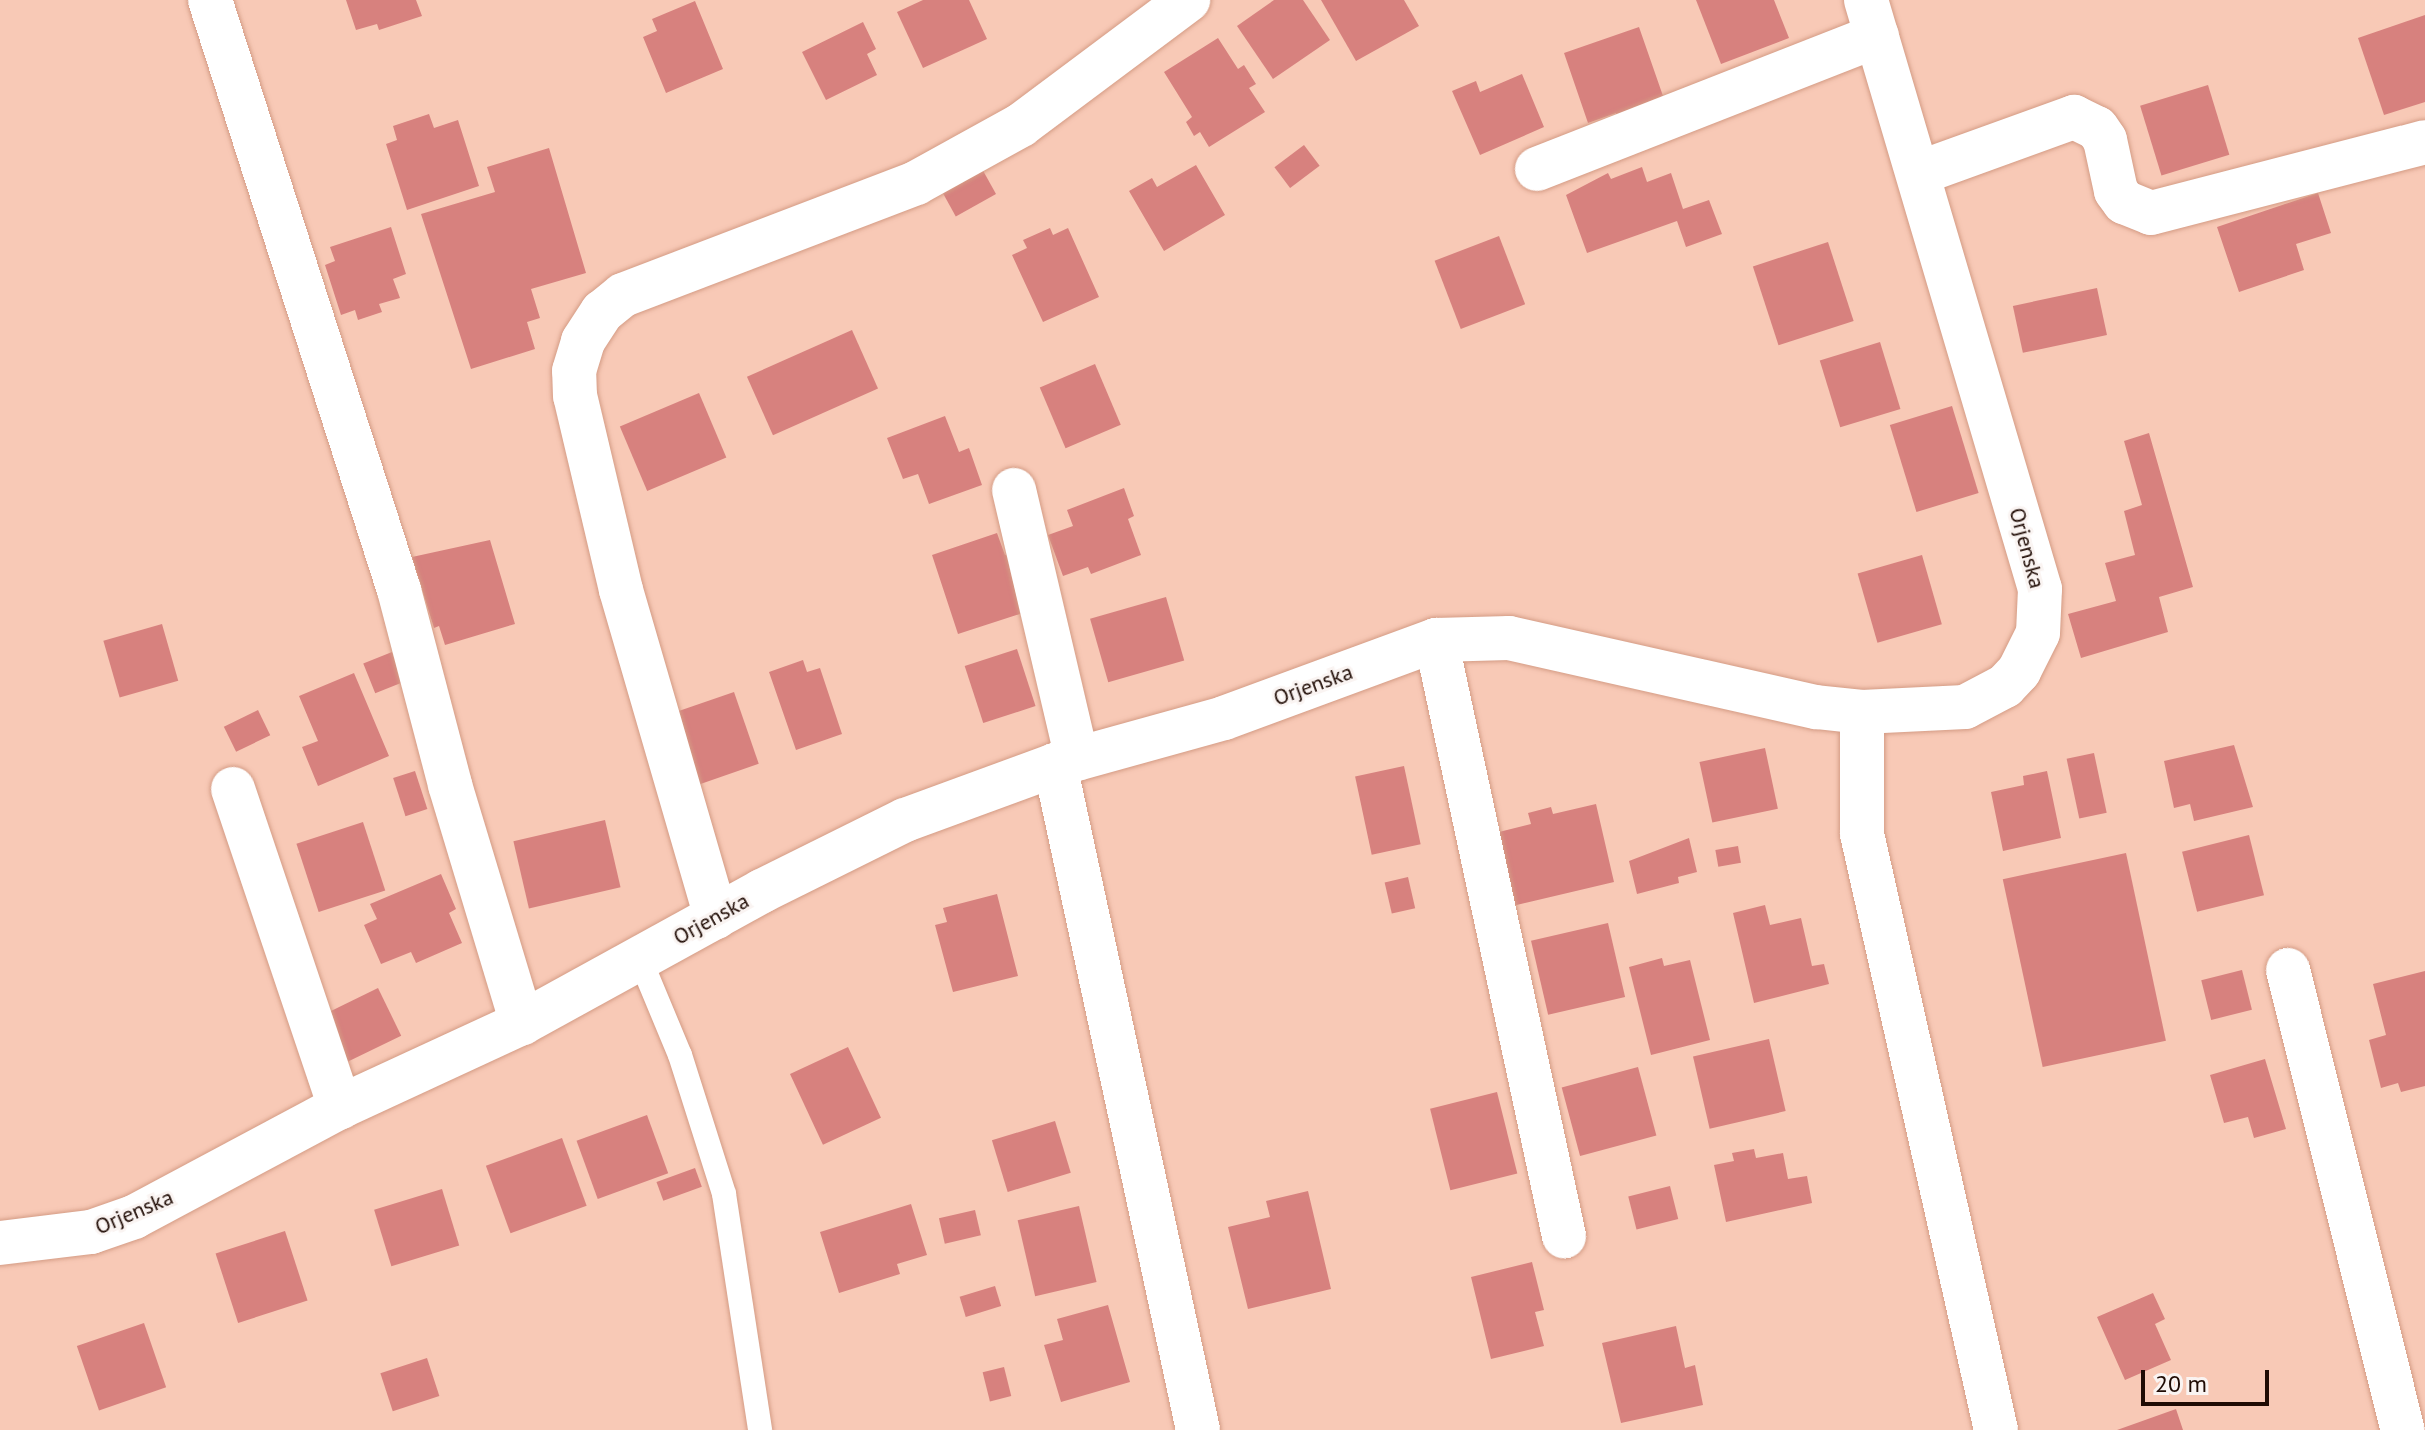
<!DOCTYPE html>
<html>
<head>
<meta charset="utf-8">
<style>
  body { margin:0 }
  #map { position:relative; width:2425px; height:1430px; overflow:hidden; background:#f8c9b6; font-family:"PT Sans",sans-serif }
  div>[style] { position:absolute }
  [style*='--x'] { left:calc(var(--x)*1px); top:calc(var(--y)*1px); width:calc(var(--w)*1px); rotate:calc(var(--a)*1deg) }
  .building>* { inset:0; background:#d7817e; transform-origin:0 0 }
  .roads { filter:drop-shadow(0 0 2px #d49c85) drop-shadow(0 0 2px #d49c85) }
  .lane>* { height:24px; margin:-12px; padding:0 12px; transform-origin:12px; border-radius:12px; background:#fff }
  .street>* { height:44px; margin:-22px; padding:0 22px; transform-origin:22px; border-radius:22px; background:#fff }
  span { translate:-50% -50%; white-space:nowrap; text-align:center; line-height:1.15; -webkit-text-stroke:6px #faf4f2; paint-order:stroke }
  .street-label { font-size:22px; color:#1f0b04 }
  .scale { position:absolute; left:2141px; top:1370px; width:128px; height:36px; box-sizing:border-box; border:4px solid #1f0b04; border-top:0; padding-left:10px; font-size:24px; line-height:28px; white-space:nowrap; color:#1f0b04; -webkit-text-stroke:6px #faf4f2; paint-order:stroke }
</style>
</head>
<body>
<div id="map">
  <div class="building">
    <div style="clip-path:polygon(346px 0,416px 0,422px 16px,379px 30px,377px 24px,356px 30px)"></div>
    <div style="clip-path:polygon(923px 0,969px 0,987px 39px,923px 68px,897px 12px)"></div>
    <div style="clip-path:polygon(1274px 0,1303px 0,1330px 40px,1273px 79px,1237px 26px)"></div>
    <div style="clip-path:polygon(1321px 0,1404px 0,1419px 26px,1356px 61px)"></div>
    <div style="clip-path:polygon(1696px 0,1774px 0,1789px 38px,1721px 64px)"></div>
    <div style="clip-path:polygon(695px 1px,723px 69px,666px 93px,643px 37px,657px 31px,652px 19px)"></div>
    <div style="clip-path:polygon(2425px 15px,2425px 102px,2384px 115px,2358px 38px)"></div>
    <div style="clip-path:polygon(863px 22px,876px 49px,867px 54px,877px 75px,826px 100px,802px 52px)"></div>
    <div style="clip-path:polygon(1639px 27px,1663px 96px,1619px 121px,1616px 113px,1588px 123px,1564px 53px)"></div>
    <div style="clip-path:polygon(1218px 38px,1238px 69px,1244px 65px,1256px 84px,1249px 88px,1265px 112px,1209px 147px,1200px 132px,1194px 136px,1186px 122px,1192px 117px,1164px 72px)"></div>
    <div style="clip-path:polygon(1522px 74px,1544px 127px,1480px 155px,1452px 91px,1476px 81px,1480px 92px)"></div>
    <div style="left:2208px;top:85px;width:73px;height:71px;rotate:73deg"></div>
    <div style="clip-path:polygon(429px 114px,434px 128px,458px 120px,479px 186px,407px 210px,386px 144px,397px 140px,393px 126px)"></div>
    <div style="left:1304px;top:145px;width:26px;height:37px;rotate:53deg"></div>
    <div style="clip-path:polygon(549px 148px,586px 273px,531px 289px,540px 318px,527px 322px,535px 349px,471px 369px,421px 214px,495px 192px,487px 167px)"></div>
    <div style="clip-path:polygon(1196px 165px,1225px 215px,1164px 251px,1129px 191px,1152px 178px,1157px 187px)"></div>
    <div style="left:981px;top:167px;width:31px;height:46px;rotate:61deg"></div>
    <div style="clip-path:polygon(1642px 167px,1647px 182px,1671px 173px,1683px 209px,1709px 200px,1722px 234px,1686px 247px,1677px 221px,1587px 253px,1566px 195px,1608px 173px,1611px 179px)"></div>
    <div style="clip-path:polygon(2318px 193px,2331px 233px,2296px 244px,2304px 270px,2239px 292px,2217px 227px)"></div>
    <div style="clip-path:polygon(391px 227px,406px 274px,393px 279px,400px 298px,379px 304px,382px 312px,358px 320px,355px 310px,341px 315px,325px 265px,335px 261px,330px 247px)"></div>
    <div style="clip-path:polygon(1050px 228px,1053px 235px,1068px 228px,1099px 297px,1043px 322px,1012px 255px,1027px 248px,1023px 240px)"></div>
    <div style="left:1499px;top:236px;width:73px;height:69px;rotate:69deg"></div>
    <div style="left:1828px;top:242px;width:83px;height:79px;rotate:72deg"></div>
    <div style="left:2097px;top:288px;width:48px;height:86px;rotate:78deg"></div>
    <div style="left:852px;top:330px;width:64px;height:115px;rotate:66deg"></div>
    <div style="left:1880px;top:342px;width:70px;height:63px;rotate:73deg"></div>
    <div style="left:1095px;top:364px;width:66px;height:60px;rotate:67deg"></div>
    <div style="left:699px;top:393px;width:70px;height:86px;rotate:67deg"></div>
    <div style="left:1952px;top:406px;width:91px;height:65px;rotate:73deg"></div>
    <div style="clip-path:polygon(945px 416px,959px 452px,969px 448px,982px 485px,929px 504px,918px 474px,903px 479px,887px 438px)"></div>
    <div style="clip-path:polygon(2149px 433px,2193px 587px,2159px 597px,2168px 632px,2081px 658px,2068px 614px,2116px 601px,2105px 563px,2135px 555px,2124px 511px,2142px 505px,2124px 441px)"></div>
    <div style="clip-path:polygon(1124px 488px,1134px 516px,1128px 519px,1141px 555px,1091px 574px,1088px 567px,1063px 576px,1048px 535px,1073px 526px,1067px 510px)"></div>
    <div style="clip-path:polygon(997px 533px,1005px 555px,1011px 553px,1023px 613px,958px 634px,932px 555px)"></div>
    <div style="clip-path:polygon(490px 540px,515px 624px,445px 645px,439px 626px,434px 628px,412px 557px)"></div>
    <div style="left:1922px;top:555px;width:72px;height:67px;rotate:74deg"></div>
    <div style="left:1166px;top:597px;width:66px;height:79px;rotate:74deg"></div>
    <div style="left:162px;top:624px;width:59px;height:61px;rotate:74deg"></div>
    <div style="left:1017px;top:649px;width:60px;height:55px;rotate:72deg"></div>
    <div style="left:392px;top:652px;width:32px;height:31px;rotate:68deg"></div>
    <div style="clip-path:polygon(803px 660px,807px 672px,820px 668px,842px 734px,796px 750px,769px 672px)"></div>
    <div style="clip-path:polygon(354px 673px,389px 756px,318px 786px,302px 747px,318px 741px,299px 696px)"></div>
    <div style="left:734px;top:692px;width:76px;height:73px;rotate:71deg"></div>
    <div style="left:258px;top:710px;width:28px;height:38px;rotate:64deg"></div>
    <div style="clip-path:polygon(2234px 745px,2253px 807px,2194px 821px,2190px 804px,2174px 808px,2164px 761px)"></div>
    <div style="left:1765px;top:748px;width:62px;height:67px;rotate:78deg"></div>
    <div style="left:2094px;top:753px;width:61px;height:28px;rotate:78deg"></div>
    <div style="left:1404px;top:766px;width:80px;height:50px;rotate:78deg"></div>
    <div style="left:415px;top:771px;width:40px;height:23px;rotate:72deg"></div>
    <div style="clip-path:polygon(2047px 771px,2061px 838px,2003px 851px,1991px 792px,2024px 785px,2023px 776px)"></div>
    <div style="clip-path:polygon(1596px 804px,1614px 882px,1508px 907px,1491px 834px,1531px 824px,1528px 813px,1551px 807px,1553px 814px)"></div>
    <div style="left:605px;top:820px;width:69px;height:94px;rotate:77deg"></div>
    <div style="left:363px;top:822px;width:72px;height:70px;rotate:72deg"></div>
    <div style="left:2249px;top:835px;width:62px;height:69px;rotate:76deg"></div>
    <div style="clip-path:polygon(1689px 838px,1697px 872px,1678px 877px,1679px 883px,1637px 894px,1629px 861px)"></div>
    <div style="left:1738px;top:846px;width:17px;height:23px;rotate:80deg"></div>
    <div style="left:2126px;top:853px;width:192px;height:126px;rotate:78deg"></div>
    <div style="clip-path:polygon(441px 874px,456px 909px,449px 913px,462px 943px,416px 963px,411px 952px,381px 964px,364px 925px,377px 919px,370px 904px)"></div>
    <div style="left:1408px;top:877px;width:32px;height:24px;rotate:77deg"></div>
    <div style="clip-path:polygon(997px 894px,1018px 976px,953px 992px,935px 925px,947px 922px,943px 908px)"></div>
    <div style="clip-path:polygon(1765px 905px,1770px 925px,1801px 918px,1812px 966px,1824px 964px,1829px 984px,1754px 1003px,1733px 913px)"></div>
    <div style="left:1608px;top:923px;width:76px;height:79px;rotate:77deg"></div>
    <div style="clip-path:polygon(1662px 958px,1664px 966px,1690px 960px,1710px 1040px,1651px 1055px,1629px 967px)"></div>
    <div style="left:2242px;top:970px;width:41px;height:42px;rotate:76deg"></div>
    <div style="clip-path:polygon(2425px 971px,2425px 1086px,2401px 1092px,2398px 1083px,2381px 1088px,2369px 1040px,2386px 1035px,2373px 984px)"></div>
    <div style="left:378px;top:988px;width:53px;height:62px;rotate:64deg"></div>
    <div style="left:1769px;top:1039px;width:74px;height:78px;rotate:77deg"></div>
    <div style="left:848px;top:1047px;width:78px;height:64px;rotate:65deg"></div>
    <div style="clip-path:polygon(2265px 1059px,2286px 1129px,2254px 1138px,2248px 1117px,2224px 1123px,2210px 1075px)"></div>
    <div style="left:1638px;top:1067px;width:71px;height:79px;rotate:75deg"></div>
    <div style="left:1497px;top:1092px;width:84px;height:69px;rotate:76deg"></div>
    <div style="left:647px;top:1115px;width:62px;height:75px;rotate:70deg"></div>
    <div style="left:1055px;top:1121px;width:54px;height:66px;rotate:73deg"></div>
    <div style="left:562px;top:1138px;width:72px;height:81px;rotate:70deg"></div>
    <div style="clip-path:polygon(1754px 1149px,1756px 1158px,1783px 1153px,1788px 1179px,1807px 1176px,1812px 1203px,1726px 1222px,1714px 1165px,1734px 1161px,1732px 1153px)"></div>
    <div style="left:695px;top:1168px;width:20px;height:41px;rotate:70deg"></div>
    <div style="left:1670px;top:1186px;width:34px;height:43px;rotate:76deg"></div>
    <div style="left:442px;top:1189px;width:59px;height:71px;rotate:73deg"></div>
    <div style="clip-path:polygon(1308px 1191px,1331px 1289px,1248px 1309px,1228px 1227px,1270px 1217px,1266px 1201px)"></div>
    <div style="clip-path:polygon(911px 1204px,927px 1255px,897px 1264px,900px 1274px,839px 1293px,820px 1232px)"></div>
    <div style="left:1079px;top:1206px;width:78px;height:63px;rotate:77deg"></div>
    <div style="left:975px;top:1210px;width:26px;height:37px;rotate:77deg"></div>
    <div style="left:285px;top:1231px;width:73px;height:73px;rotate:72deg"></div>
    <div style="clip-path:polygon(1532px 1262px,1544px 1310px,1535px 1312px,1544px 1346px,1491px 1359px,1471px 1277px)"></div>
    <div style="left:995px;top:1286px;width:21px;height:37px;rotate:73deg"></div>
    <div style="clip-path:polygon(2153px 1293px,2165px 1319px,2155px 1324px,2171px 1360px,2125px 1380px,2097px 1317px)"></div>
    <div style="clip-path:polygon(1108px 1305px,1130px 1382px,1061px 1402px,1044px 1345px,1063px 1340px,1057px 1319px)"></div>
    <div style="left:144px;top:1323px;width:68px;height:71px;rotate:71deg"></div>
    <div style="clip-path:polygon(1676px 1326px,1685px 1368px,1695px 1365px,1703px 1405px,1621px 1423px,1602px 1343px)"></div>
    <div style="left:427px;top:1358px;width:40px;height:49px;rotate:72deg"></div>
    <div style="left:1004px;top:1367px;width:30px;height:22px;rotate:76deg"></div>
    <div style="clip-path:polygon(2176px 1409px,2183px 1430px,2117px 1430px)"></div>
  </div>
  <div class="roads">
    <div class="lane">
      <div style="--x:640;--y:959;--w:104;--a:67.4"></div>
      <div style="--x:680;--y:1055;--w:146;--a:72.4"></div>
      <div style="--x:724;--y:1194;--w:239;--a:81.3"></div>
    </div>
    <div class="street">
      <div style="--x:210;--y:0;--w:620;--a:72.24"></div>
      <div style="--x:399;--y:590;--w:202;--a:75.3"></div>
      <div style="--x:450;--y:785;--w:249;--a:73.2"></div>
      <div style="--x:1537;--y:169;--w:365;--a:-21.4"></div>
      <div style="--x:1919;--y:173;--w:165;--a:-19.9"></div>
      <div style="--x:2074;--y:117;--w:25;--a:26"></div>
      <div style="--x:2097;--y:128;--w:14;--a:56"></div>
      <div style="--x:2105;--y:140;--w:52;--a:77.8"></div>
      <div style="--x:2116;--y:191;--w:14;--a:54"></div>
      <div style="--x:2124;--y:202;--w:29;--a:22"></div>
      <div style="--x:2151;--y:213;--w:283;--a:-14.5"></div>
      <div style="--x:1014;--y:490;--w:276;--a:76.8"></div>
      <div style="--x:1436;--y:640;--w:610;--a:77.88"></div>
      <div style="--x:1862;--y:712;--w:122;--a:90"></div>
      <div style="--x:1862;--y:834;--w:611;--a:77.33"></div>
      <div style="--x:1055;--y:765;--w:680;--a:77.86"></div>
      <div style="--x:233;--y:789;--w:336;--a:71.4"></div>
      <div style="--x:716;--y:917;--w:341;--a:-106.2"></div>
      <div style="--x:621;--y:590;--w:199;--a:-103.3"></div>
      <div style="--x:575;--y:396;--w:25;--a:-92"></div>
      <div style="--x:574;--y:371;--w:31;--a:-73"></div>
      <div style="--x:583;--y:341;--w:35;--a:-57"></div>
      <div style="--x:602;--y:312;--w:27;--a:-39"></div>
      <div style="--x:623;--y:295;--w:314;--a:-20.9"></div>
      <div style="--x:916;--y:183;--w:120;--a:-28.9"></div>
      <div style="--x:1021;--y:125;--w:209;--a:-36.8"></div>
      <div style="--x:2288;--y:970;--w:474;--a:76"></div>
      <div style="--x:0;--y:1243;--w:92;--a:-6.9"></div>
      <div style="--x:91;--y:1232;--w:46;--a:-19.2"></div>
      <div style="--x:134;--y:1217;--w:234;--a:-28.1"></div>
      <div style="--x:340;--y:1107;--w:200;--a:-24.8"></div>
      <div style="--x:522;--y:1023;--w:274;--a:-28.8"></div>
      <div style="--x:762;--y:891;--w:160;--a:-26.4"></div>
      <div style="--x:905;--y:820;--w:160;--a:-20.1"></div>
      <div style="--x:1055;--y:765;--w:175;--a:-15.5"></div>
      <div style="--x:1224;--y:718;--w:226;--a:-20.2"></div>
      <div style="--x:1436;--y:640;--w:73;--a:-1.6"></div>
      <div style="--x:1509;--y:638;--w:315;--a:12.7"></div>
      <div style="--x:1816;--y:707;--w:46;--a:6.2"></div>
      <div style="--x:1862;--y:712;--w:103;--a:-2.8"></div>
      <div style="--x:1965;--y:707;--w:45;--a:-27.7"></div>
      <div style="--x:2005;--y:686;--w:21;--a:-47"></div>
      <div style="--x:2019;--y:671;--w:42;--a:-63.4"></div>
      <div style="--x:2038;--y:633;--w:44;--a:-87.4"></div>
      <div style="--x:2040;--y:589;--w:614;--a:-106.46"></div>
    </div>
  </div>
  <div class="street-label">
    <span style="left:2027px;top:548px;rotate:75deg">Orjenska</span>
    <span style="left:1313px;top:685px;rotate:-20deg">Orjenska</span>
    <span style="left:711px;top:919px;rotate:-29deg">Orjenska</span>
    <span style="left:134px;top:1212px;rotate:-23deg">Orjenska</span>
  </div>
  <div class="scale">20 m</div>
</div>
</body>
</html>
